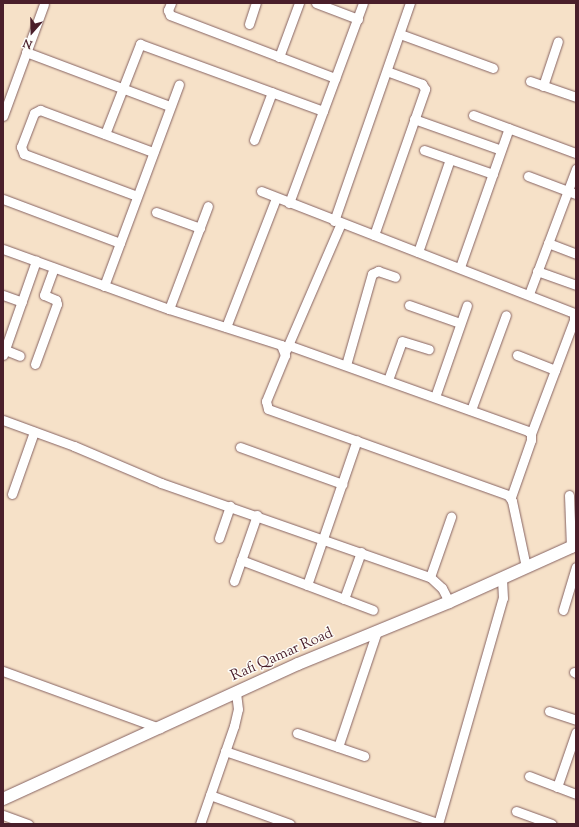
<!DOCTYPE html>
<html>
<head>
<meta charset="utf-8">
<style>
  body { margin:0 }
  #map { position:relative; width:579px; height:827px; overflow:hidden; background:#f6e1c8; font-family:"Sorts Mill Goudy",serif }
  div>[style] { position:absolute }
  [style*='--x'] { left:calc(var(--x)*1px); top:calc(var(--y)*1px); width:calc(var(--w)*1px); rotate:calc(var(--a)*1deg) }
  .roads { filter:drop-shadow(0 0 1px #866362) drop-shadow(0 0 1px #866362) }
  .street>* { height:9px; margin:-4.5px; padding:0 4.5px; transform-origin:4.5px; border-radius:4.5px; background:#fff }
  .secondary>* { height:12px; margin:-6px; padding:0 6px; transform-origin:6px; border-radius:6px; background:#fff }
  span { translate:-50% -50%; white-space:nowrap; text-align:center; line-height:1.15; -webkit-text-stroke:3px #fdfcf7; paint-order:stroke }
  .street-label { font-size:15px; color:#4a1f2b }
  .frame { position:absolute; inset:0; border:4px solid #4a1f2b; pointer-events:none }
  .north { position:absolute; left:12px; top:12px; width:40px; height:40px; -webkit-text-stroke:3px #fdfcf7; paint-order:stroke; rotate:200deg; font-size:11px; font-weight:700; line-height:16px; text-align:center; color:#4a1f2b }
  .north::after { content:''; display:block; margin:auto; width:14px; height:18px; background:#4a1f2b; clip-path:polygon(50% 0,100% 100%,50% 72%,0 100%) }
</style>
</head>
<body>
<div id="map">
  <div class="roads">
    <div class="street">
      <div style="--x:171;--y:3;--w:8;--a:113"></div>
      <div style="--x:168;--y:10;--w:5;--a:68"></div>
      <div style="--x:170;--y:15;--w:177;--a:20.9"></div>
      <div style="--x:316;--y:3;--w:45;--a:20.9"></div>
      <div style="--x:249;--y:24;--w:22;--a:-72"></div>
      <div style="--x:400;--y:34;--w:99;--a:20.1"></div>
      <div style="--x:26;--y:52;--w:154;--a:20.6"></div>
      <div style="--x:279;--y:57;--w:58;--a:-69.7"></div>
      <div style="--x:530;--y:81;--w:49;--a:19.2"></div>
      <div style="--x:543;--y:86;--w:47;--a:-71.6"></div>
      <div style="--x:473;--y:115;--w:110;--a:20.3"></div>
      <div style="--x:3;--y:116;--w:119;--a:-69.9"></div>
      <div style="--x:414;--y:119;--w:92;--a:19.6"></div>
      <div style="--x:105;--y:134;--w:97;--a:-68.7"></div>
      <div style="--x:140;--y:44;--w:195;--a:20.1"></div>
      <div style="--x:254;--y:140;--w:51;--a:-69.4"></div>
      <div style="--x:424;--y:150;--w:73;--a:19.2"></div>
      <div style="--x:528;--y:176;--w:51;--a:20.6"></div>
      <div style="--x:261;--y:191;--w:336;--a:21.3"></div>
      <div style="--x:574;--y:313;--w:7;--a:90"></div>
      <div style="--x:574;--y:320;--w:122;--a:110.7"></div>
      <div style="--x:137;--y:196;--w:121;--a:-159.6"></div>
      <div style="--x:24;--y:154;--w:8;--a:-113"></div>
      <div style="--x:21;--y:147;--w:36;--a:-69"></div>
      <div style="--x:34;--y:113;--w:7;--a:-27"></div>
      <div style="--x:40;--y:110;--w:121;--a:20.4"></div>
      <div style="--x:3;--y:199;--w:125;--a:20.6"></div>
      <div style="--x:289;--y:203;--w:213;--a:-69.7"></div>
      <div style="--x:156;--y:212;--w:47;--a:20"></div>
      <div style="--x:334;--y:221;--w:231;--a:-70.8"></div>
      <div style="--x:374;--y:235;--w:155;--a:-70.7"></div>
      <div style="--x:425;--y:89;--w:6;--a:-121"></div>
      <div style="--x:422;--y:84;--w:37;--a:-160"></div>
      <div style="--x:548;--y:243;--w:30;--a:21"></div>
      <div style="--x:3;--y:249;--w:177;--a:19.9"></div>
      <div style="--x:169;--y:309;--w:118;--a:17.8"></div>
      <div style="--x:281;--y:345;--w:11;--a:68"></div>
      <div style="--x:285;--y:355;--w:50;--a:112.4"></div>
      <div style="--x:266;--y:401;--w:8;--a:76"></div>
      <div style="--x:268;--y:409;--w:255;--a:19.7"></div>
      <div style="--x:508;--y:495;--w:7;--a:56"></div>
      <div style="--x:512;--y:501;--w:67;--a:78"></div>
      <div style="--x:418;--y:252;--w:98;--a:-71"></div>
      <div style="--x:460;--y:267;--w:147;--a:-70.6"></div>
      <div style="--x:537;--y:271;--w:41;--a:19.7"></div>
      <div style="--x:104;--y:286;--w:215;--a:-69.6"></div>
      <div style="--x:529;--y:294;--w:134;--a:-69.4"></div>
      <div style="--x:3;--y:295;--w:20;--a:20"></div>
      <div style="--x:409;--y:305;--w:54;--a:19.4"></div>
      <div style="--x:169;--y:309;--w:110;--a:-69.3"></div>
      <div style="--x:226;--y:327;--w:138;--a:-68.8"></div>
      <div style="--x:288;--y:345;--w:255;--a:19.7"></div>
      <div style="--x:528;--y:431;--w:4;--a:45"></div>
      <div style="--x:531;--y:434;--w:6;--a:90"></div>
      <div style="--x:531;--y:440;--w:60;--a:109.3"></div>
      <div style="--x:3;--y:349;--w:18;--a:22"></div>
      <div style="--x:286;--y:350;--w:138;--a:-66.6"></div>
      <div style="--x:3;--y:355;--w:100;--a:-70.7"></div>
      <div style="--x:517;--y:355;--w:41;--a:21.5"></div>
      <div style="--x:35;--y:364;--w:64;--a:-69.9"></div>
      <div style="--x:57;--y:304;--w:4;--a:-104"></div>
      <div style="--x:56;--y:300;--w:13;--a:-157"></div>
      <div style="--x:44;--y:295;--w:29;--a:-70"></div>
      <div style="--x:346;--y:365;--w:95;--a:-74.1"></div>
      <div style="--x:372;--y:274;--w:7;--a:-27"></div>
      <div style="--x:378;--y:271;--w:18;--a:19"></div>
      <div style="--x:388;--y:380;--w:41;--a:-70.3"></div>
      <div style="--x:402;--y:341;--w:28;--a:17"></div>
      <div style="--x:435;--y:397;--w:97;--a:-70.8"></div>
      <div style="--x:471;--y:410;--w:101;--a:-69.8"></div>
      <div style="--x:3;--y:420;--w:76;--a:20.1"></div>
      <div style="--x:74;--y:446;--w:95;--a:23"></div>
      <div style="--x:161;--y:483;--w:285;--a:19.3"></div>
      <div style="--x:430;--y:577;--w:16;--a:43"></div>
      <div style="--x:442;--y:588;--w:16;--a:63"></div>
      <div style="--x:240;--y:447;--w:109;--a:19.9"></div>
      <div style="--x:12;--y:494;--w:66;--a:-70.5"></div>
      <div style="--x:569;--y:495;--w:53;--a:87.8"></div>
      <div style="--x:219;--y:538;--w:34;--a:-71"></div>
      <div style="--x:241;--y:560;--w:141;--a:20.7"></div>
      <div style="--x:430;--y:577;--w:64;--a:-70.7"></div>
      <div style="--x:234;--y:581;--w:70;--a:-70.8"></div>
      <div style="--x:307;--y:585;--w:153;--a:-71"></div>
      <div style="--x:344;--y:599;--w:50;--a:-70.1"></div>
      <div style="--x:563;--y:610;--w:45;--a:-73.2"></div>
      <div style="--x:3;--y:671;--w:167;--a:20"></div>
      <div style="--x:574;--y:672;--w:2;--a:27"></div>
      <div style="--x:549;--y:711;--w:28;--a:18"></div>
      <div style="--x:297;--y:733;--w:71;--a:18.9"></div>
      <div style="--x:338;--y:747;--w:122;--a:-71.4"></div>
      <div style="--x:225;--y:751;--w:225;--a:18.7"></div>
      <div style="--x:529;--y:776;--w:50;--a:21"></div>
      <div style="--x:557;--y:787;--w:58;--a:-70.9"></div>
      <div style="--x:210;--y:795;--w:85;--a:19.9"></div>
      <div style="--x:516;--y:811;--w:38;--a:20"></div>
      <div style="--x:3;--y:815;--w:27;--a:20"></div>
      <div style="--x:200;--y:824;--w:104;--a:-70.9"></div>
      <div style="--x:234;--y:726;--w:17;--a:-77"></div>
      <div style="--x:238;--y:709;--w:16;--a:-97"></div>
      <div style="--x:438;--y:824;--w:235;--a:-74"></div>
      <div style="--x:503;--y:598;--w:19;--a:-93"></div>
    </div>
    <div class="secondary">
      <div style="--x:3;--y:799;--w:324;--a:-24.6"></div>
      <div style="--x:298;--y:664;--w:163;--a:-22.3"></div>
      <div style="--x:449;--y:602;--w:139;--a:-24.2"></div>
    </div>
  </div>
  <div class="street-label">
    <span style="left:282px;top:655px;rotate:-24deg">Rafi Qamar Road</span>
  </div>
  <div class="frame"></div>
  <div class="north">N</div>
</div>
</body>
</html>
